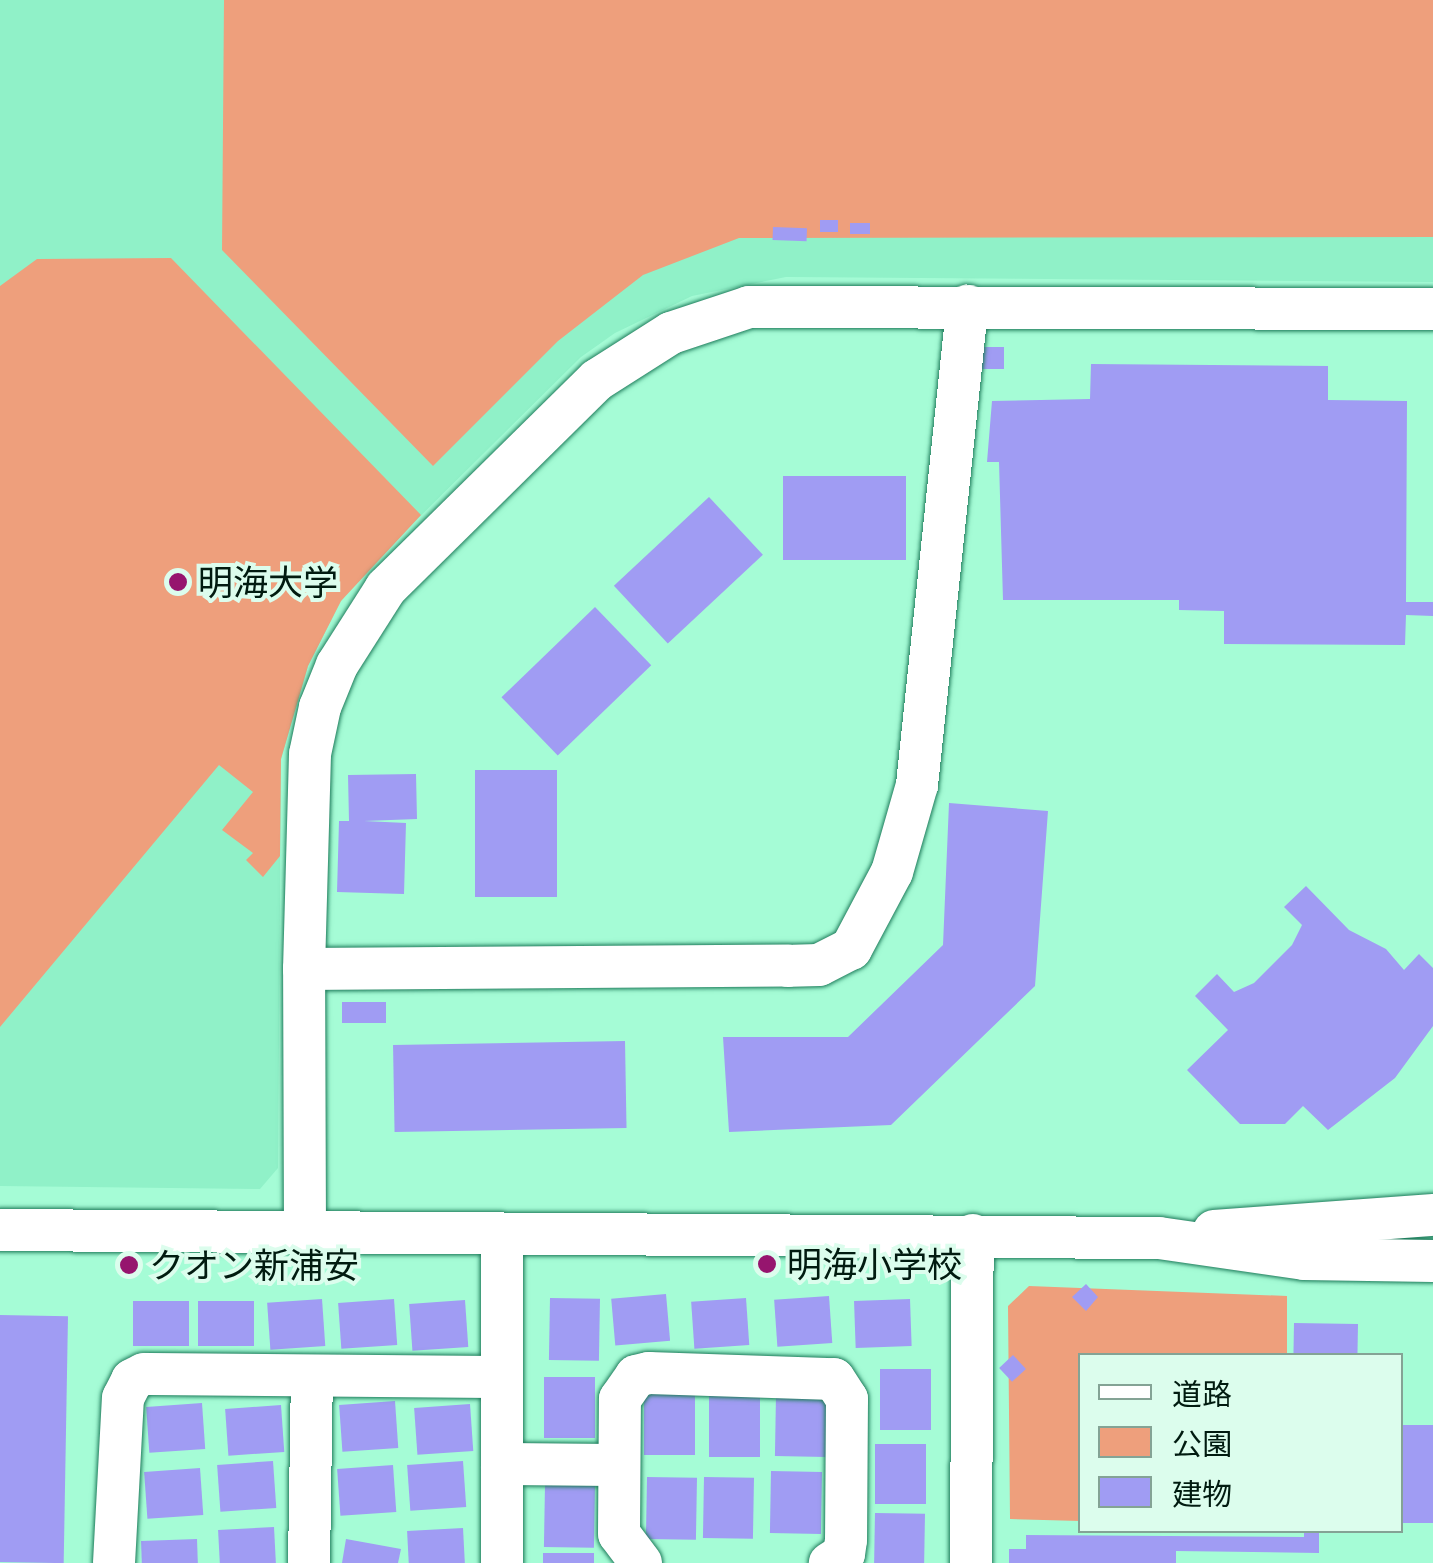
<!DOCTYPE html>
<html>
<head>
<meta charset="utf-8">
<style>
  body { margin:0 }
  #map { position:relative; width:1433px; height:1563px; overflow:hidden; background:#a5fcd6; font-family:Inter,"Noto Sans JP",sans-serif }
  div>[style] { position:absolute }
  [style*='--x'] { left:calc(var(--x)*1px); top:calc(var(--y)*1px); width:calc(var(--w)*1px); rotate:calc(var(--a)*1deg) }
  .built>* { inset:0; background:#90f1c8 }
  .green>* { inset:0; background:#ee9f7c }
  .building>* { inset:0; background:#a09cf3; transform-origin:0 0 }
  .roads { filter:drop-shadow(0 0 2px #1e7c5b) drop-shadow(0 0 2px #1e7c5b) }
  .minor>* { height:42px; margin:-21px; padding:0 21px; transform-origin:21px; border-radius:21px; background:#fff }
  .dots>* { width:28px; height:28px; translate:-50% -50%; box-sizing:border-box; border:5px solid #dcfded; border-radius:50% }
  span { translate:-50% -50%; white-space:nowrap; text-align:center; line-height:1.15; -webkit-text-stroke:8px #dcfded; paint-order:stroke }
  .poi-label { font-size:35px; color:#011b10 }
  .left { translate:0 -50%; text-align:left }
  .legend { position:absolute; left:1078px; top:1353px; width:325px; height:180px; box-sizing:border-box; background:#dcfded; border:2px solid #84a395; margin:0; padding:12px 18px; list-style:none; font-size:30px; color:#011b10 }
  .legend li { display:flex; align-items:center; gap:20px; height:50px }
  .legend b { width:50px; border:2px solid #84a395 }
</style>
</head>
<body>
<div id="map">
  <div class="built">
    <div style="clip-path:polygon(0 0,1433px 0,1433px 282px,786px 277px,692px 296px,615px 333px,581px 357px,373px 563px,341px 601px,308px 666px,281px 759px,278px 1168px,260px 1189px,0 1186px)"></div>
  </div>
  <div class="green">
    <div style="clip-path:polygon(224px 0,1433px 0,1433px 237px,739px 238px,643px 275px,558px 341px,433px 466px,222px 250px)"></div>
    <div style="clip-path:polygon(171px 258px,421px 515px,341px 601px,308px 666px,281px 759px,280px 856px,263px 877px,246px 860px,253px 853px,222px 830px,253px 792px,219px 765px,0 1027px,0 286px,37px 259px)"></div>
    <div style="clip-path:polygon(1029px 1286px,1287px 1296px,1287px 1355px,1080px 1356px,1080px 1521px,1010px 1519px,1008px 1306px)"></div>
  </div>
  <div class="building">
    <div style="left:820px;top:220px;width:18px;height:12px"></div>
    <div style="left:850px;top:223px;width:20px;height:11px"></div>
    <div style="left:773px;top:227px;width:34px;height:13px;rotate:2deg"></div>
    <div style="left:982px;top:347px;width:22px;height:22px"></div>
    <div style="clip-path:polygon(1091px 364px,1328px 366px,1328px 400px,1407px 401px,1406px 602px,1433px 602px,1433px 616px,1406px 615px,1405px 645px,1224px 644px,1224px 611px,1179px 610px,1179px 600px,1003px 600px,999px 462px,987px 462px,992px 401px,1090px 399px)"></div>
    <div style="left:783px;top:476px;width:123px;height:84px"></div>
    <div style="left:709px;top:497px;width:79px;height:130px;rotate:47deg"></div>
    <div style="left:595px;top:607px;width:81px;height:130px;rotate:46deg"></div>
    <div style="left:475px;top:770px;width:82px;height:127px"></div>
    <div style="clip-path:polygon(416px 774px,417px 819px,364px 821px,406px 823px,404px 894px,337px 892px,339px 821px,349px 821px,348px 775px)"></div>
    <div style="clip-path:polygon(949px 803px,1048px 811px,1035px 986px,891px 1125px,729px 1132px,723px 1037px,848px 1037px,943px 945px)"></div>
    <div style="clip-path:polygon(1306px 886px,1349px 930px,1386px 949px,1404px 970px,1419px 954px,1433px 968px,1433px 1026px,1395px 1078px,1328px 1130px,1303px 1106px,1285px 1124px,1240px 1124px,1187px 1070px,1228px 1030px,1195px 996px,1217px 974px,1234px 992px,1254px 983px,1292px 945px,1302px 925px,1284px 907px)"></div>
    <div style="left:342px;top:1002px;width:44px;height:21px"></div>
    <div style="left:625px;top:1041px;width:87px;height:232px;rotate:89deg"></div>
    <div style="clip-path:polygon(1086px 1284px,1098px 1297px,1086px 1311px,1072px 1297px)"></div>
    <div style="left:666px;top:1294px;width:47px;height:55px;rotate:85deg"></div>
    <div style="left:829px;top:1296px;width:47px;height:55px;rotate:86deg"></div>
    <div style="left:550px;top:1298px;width:50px;height:62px;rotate:1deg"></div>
    <div style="left:746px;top:1298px;width:47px;height:55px;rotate:86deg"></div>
    <div style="left:322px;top:1299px;width:47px;height:55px;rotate:86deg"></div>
    <div style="left:394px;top:1299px;width:46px;height:56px;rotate:86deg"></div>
    <div style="left:910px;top:1299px;width:47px;height:56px;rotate:88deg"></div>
    <div style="left:465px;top:1300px;width:47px;height:56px;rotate:86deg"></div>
    <div style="left:189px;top:1301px;width:45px;height:56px;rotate:90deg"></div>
    <div style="left:254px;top:1301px;width:45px;height:56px;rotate:90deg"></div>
    <div style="left:0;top:1315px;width:68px;height:247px;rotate:1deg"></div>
    <div style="left:1294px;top:1323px;width:64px;height:33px;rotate:1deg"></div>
    <div style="left:1013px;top:1355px;width:19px;height:19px;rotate:47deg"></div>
    <div style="left:880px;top:1369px;width:51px;height:61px"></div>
    <div style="left:544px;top:1377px;width:51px;height:61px"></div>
    <div style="left:644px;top:1394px;width:51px;height:61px"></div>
    <div style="left:776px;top:1395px;width:51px;height:61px;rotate:1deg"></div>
    <div style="left:709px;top:1396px;width:51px;height:61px"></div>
    <div style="left:395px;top:1401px;width:47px;height:56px;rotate:86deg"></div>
    <div style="left:202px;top:1403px;width:46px;height:56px;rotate:86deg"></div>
    <div style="left:470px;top:1404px;width:47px;height:56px;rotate:86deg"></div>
    <div style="left:281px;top:1405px;width:47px;height:56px;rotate:86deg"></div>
    <div style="left:1400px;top:1425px;width:33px;height:98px"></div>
    <div style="left:875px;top:1444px;width:51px;height:60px"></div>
    <div style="left:273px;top:1461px;width:47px;height:56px;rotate:86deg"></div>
    <div style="left:463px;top:1461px;width:46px;height:56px;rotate:86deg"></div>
    <div style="left:393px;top:1465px;width:47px;height:56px;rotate:86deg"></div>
    <div style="left:200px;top:1468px;width:47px;height:56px;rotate:86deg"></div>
    <div style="left:771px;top:1471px;width:51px;height:62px;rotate:1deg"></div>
    <div style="left:647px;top:1477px;width:50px;height:62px;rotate:1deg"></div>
    <div style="left:704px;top:1477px;width:50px;height:61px;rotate:1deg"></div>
    <div style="left:545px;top:1485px;width:50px;height:62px;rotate:1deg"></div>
    <div style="left:875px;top:1513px;width:50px;height:50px;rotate:1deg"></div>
    <div style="left:274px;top:1527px;width:36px;height:56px;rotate:87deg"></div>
    <div style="left:463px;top:1528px;width:35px;height:56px;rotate:87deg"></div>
    <div style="clip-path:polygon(1304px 1530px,1319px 1530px,1319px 1553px,1176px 1551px,1176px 1563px,1009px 1563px,1009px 1549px,1026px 1549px,1026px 1535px,1304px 1537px)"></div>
    <div style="left:197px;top:1539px;width:24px;height:56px;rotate:88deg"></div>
    <div style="clip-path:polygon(346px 1539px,401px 1549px,398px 1563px,342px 1563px)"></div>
    <div style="left:543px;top:1553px;width:51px;height:10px"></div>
  </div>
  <div class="roads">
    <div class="minor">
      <div style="--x:304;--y:969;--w:484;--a:-0.4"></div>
      <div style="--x:788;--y:966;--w:31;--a:-2"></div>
      <div style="--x:819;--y:965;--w:36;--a:-27"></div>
      <div style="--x:851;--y:949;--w:87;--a:-62"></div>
      <div style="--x:892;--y:872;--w:91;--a:-74"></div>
      <div style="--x:917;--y:785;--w:482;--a:-84"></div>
      <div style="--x:0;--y:1230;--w:1159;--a:0.4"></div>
      <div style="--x:1159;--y:1238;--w:147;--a:8.2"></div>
      <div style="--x:1304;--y:1259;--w:129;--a:0.9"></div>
      <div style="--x:1214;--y:1231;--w:220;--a:-4.2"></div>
      <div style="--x:305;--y:1233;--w:264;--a:-90.2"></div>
      <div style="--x:304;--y:969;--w:215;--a:-88.4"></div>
      <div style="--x:310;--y:754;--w:48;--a:-78"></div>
      <div style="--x:320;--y:707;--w:45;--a:-68"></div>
      <div style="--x:337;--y:665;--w:91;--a:-57.5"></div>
      <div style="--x:386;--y:588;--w:296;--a:-44.6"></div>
      <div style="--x:597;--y:380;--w:88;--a:-32.4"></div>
      <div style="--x:671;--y:333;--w:82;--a:-18.4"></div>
      <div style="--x:749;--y:307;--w:684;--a:0.17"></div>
      <div style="--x:502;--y:1464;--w:116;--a:0.5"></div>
      <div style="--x:114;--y:1563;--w:165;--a:-86.9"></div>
      <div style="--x:123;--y:1398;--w:20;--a:-63"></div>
      <div style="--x:132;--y:1380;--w:13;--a:-27"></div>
      <div style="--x:144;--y:1374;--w:356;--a:0.5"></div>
      <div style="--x:309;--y:1563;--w:186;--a:-89.1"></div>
      <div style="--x:502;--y:1563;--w:329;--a:-90"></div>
      <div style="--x:641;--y:1563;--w:36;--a:-127"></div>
      <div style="--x:619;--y:1534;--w:135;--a:-89.6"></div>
      <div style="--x:620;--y:1399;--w:28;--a:-55"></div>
      <div style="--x:636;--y:1376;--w:13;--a:-13"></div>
      <div style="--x:649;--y:1373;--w:185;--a:1.9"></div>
      <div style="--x:834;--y:1379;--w:24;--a:57"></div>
      <div style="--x:847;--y:1399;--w:141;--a:90.4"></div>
      <div style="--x:846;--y:1540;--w:14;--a:98"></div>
      <div style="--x:844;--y:1554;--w:17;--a:147"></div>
      <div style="--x:971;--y:1563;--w:328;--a:-89.7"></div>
    </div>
  </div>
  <div class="dots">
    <div style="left:178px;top:582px;background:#96156e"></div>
    <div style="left:767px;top:1264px;background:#96156e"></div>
    <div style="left:129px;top:1265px;background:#96156e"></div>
  </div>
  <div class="poi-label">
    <span class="left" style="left:198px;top:582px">明海大学</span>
    <span class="left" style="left:787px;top:1264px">明海小学校</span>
    <span class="left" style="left:149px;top:1265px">クオン新浦安</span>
  </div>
  <ul class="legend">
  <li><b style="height:12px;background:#fff"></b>道路</li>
  <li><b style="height:28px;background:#ee9f7c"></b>公園</li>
  <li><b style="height:28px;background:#a09cf3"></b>建物</li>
  </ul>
</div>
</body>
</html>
